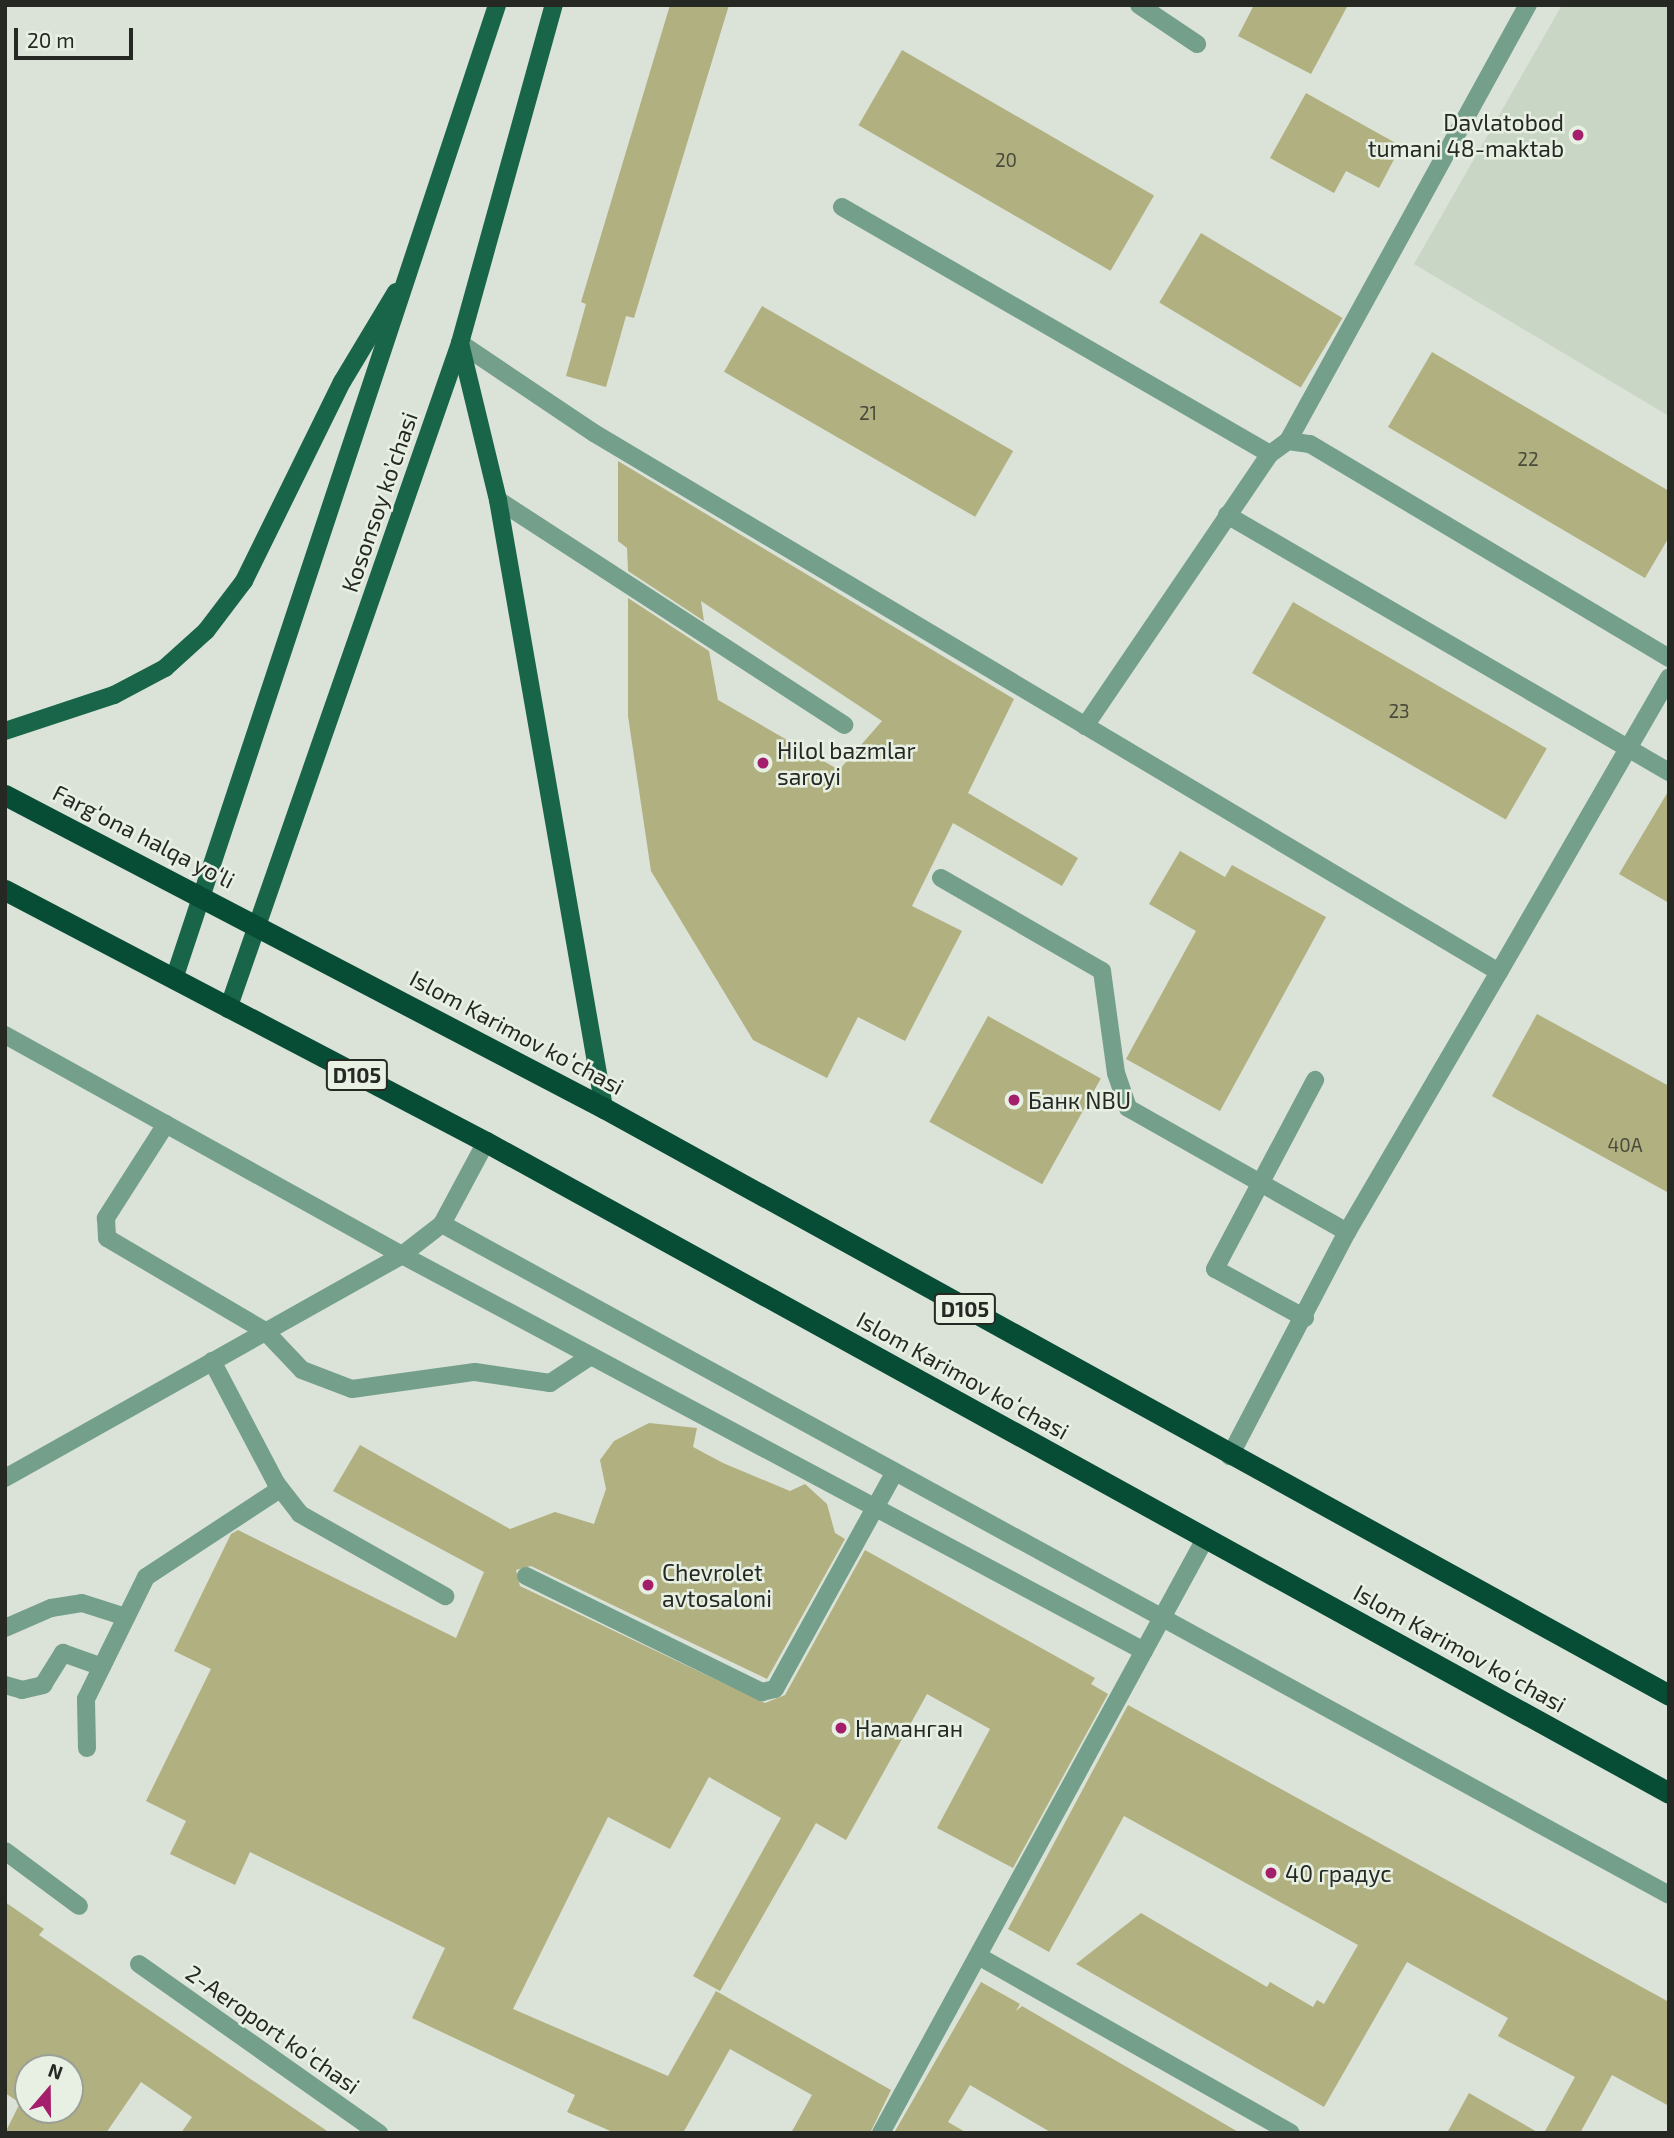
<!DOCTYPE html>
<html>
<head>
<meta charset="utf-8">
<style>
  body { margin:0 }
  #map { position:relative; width:1674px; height:2138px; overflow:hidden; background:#dbe2d7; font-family:"Exo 2",sans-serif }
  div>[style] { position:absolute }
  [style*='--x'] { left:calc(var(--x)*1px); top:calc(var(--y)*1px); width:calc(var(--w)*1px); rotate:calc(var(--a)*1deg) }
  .built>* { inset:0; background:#cad6c5 }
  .building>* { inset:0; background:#b1b080; transform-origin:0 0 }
  .minor>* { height:18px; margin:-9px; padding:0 9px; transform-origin:9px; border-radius:9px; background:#739f8b }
  .major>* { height:18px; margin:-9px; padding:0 9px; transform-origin:9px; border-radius:9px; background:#18654a }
  .highway>* { height:21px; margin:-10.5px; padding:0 10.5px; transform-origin:10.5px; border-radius:10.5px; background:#074d36 }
  .dots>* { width:19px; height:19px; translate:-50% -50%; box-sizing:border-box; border:4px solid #e8f0e4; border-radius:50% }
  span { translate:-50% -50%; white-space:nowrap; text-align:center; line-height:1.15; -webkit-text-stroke:5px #e8f0e4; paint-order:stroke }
  .number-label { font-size:19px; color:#494a3b }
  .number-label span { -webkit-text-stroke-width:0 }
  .shield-label span { padding:2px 5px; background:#e8f0e4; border:2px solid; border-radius:5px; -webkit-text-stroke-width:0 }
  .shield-label { font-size:21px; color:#262824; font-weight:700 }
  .poi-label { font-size:23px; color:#262824 }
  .right { translate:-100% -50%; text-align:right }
  .left { translate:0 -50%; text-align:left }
  .street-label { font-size:23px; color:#262824 }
  .frame { position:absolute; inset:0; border:7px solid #262824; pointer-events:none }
  .north { position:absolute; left:14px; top:2054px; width:70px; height:70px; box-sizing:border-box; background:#e8f0e4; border:2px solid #9aa097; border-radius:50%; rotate:20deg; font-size:19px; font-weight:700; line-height:28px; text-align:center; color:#262824 }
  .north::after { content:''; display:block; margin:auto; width:24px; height:32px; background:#a41f6b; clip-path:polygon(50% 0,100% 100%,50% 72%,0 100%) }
  .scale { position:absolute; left:14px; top:28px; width:119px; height:32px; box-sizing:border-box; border:4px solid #262824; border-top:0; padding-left:9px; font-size:21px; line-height:24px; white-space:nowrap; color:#262824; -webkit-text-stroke:5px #e8f0e4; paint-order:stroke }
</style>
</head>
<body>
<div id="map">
  <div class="built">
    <div style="clip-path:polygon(1562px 5px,1669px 5px,1669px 416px,1414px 264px)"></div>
  </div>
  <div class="building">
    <div style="clip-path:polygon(670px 5px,729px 5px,634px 318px,626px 316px,606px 387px,566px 376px,586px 304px,581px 302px)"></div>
    <div style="clip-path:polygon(1254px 5px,1348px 5px,1311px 74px,1238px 36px)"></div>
    <div style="left:902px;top:50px;width:291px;height:87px;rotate:30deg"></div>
    <div style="clip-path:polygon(1306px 93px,1401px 146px,1379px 188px,1346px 171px,1334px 193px,1270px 158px)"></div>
    <div style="left:1201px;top:233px;width:165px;height:81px;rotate:31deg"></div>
    <div style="left:762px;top:306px;width:290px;height:76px;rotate:30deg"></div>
    <div style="clip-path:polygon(1432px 352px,1669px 491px,1669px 537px,1645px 578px,1388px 427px)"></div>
    <div style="clip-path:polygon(618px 461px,1014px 699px,968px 793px,1078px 858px,1062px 886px,953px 823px,912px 906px,962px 931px,905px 1041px,858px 1017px,827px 1078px,753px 1040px,651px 871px,628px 716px,628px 598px,709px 651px,718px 700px,839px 770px,882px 721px,701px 601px,704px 621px,628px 571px,627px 548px,618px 541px)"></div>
    <div style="left:1293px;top:602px;width:293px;height:82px;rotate:30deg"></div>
    <div style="clip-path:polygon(1669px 790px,1669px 903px,1619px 874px)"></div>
    <div style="clip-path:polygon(1180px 851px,1225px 877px,1232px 865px,1326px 917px,1220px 1111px,1126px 1059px,1196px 931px,1149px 904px)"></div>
    <div style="clip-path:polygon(1537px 1014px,1669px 1086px,1669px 1193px,1492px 1096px)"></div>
    <div style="left:988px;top:1016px;width:129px;height:121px;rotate:29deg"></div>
    <div style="clip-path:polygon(649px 1423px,697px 1428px,693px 1447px,723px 1463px,790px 1491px,805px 1484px,827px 1504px,835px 1533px,845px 1539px,767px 1679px,531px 1566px,516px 1570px,520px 1586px,765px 1703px,785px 1695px,865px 1550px,1095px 1678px,1091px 1684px,1108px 1694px,1013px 1868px,937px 1828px,990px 1729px,927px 1694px,846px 1840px,816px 1823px,720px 1991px,693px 1976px,781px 1818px,709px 1777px,670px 1849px,608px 1817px,513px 2009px,668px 2076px,716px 1991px,891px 2090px,870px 2133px,791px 2133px,812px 2095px,730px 2049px,683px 2133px,615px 2133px,567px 2112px,575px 2095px,412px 2018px,445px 1948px,250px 1852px,235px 1885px,170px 1854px,186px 1821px,146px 1801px,211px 1669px,174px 1651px,231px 1534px,238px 1530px,456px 1638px,484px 1572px,333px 1491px,360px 1445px,510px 1529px,555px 1512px,594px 1524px,606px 1489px,600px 1460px,614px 1441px)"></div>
    <div style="clip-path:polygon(1128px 1705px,1669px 2002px,1669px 2106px,1612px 2075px,1580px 2133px,1544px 2133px,1575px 2077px,1498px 2036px,1508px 2018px,1407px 1962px,1324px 2107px,1076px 1964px,1141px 1913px,1267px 1987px,1270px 1982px,1313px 2007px,1317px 2000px,1324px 2004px,1358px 1945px,1124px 1816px,1049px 1952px,1008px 1929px)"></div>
    <div style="clip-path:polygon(evenodd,5px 1902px,44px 1929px,39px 1935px,330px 2133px,181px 2133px,192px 2117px,141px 2082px,106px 2133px,5px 2133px,20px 2103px,5px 2093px,5px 1902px,28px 2068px,70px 2068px,70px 2110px,28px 2110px,28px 2068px)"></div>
    <div style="clip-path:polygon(981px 1982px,1020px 2004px,1016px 2011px,1022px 2006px,1240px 2133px,1052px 2133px,970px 2085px,948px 2122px,967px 2133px,894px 2133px)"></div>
    <div style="clip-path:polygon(1469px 2093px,1539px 2133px,1447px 2133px)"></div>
  </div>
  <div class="minor">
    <div style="--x:1139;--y:5;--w:70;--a:33.9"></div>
    <div style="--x:842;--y:207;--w:494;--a:30"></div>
    <div style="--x:460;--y:343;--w:161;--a:33.9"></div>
    <div style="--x:594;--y:433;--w:1053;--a:30.78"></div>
    <div style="--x:1499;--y:972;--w:301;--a:120.3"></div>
    <div style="--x:1347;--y:1232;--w:253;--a:117.6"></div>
    <div style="--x:1288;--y:441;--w:498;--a:-61.2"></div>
    <div style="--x:498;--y:500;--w:413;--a:33"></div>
    <div style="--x:1227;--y:515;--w:511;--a:30.18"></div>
    <div style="--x:1085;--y:726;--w:329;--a:-55.8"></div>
    <div style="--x:1270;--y:454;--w:22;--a:-36"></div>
    <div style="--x:1288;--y:441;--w:22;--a:8"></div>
    <div style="--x:1310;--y:444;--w:418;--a:30.8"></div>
    <div style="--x:941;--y:878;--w:186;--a:30"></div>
    <div style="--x:1102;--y:971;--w:103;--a:82.2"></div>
    <div style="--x:1116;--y:1073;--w:37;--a:71"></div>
    <div style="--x:1128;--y:1108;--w:252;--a:29.5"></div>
    <div style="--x:1499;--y:972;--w:340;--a:-60"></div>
    <div style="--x:5;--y:1035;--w:454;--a:29"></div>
    <div style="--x:402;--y:1255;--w:841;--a:28.09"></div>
    <div style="--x:166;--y:1124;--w:112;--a:122.6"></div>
    <div style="--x:106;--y:1218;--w:20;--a:87"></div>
    <div style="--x:107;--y:1238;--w:183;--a:30.5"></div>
    <div style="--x:265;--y:1331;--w:54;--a:46.5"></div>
    <div style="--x:302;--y:1370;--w:53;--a:20.8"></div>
    <div style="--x:352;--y:1389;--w:124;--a:-7.9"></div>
    <div style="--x:475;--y:1372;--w:76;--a:8.3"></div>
    <div style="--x:550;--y:1383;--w:49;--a:-33.4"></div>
    <div style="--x:442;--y:1224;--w:1398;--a:28.67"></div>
    <div style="--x:1305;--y:1318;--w:102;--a:-151.4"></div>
    <div style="--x:1215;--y:1269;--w:214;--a:-62.1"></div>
    <div style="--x:212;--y:1361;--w:138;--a:62.3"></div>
    <div style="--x:276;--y:1483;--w:39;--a:52"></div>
    <div style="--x:300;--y:1514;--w:167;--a:29.5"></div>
    <div style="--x:5;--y:1478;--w:455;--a:-29.3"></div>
    <div style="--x:402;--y:1255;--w:51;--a:-37.8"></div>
    <div style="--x:442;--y:1224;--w:93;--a:-61.8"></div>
    <div style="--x:526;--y:1576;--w:263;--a:26.2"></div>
    <div style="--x:762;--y:1692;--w:13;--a:-13"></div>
    <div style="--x:775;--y:1689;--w:248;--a:-61.1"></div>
    <div style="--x:5;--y:1628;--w:50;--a:-23.5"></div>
    <div style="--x:51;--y:1608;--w:31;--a:-9"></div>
    <div style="--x:82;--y:1603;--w:46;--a:17.7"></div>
    <div style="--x:5;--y:1685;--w:18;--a:16"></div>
    <div style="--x:22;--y:1690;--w:22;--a:-13"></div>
    <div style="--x:43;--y:1685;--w:38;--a:-58"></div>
    <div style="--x:63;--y:1653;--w:41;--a:19.7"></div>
    <div style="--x:87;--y:1748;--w:49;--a:-91.2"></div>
    <div style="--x:86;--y:1699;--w:136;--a:-63.8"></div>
    <div style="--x:146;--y:1577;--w:160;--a:-33.3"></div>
    <div style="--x:5;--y:1851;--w:92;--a:36.6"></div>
    <div style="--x:980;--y:1957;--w:357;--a:29.5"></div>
    <div style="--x:139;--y:1964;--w:294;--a:35.2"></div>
    <div style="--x:881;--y:2133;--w:677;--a:-61.39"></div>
  </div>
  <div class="major">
    <div style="--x:460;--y:343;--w:162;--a:76.4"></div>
    <div style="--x:498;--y:500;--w:617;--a:80.11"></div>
    <div style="--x:5;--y:731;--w:115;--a:-18.3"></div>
    <div style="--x:114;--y:695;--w:58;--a:-27.9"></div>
    <div style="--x:165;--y:668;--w:55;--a:-42.1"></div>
    <div style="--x:206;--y:631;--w:63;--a:-52.8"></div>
    <div style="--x:244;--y:581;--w:222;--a:-63.8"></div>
    <div style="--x:342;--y:382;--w:105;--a:-59"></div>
    <div style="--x:174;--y:979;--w:1026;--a:-71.65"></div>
    <div style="--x:228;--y:1009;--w:705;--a:-70.79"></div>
    <div style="--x:460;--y:343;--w:351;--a:-74.5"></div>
  </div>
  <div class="highway">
    <div style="--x:5;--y:795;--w:676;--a:27.59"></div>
    <div style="--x:604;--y:1108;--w:1216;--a:28.86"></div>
    <div style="--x:5;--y:890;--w:543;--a:27.65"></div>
    <div style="--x:486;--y:1142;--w:1350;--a:28.82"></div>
  </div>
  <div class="dots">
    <div style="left:1578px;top:135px;background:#a41f6b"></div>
    <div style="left:763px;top:763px;background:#a41f6b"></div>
    <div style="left:1014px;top:1100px;background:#a41f6b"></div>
    <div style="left:648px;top:1585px;background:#a41f6b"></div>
    <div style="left:841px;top:1728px;background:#a41f6b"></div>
    <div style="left:1271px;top:1873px;background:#a41f6b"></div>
  </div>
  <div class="number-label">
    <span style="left:1006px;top:160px">20</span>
    <span style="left:868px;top:413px">21</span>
    <span style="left:1528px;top:459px">22</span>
    <span style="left:1399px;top:711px">23</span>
    <span style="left:1625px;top:1145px">40A</span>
  </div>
  <div class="shield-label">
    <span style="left:357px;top:1075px">D105</span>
    <span style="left:965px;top:1309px">D105</span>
  </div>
  <div class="poi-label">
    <span class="right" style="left:1564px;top:135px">Davlatobod<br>tumani 48-maktab</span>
    <span class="left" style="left:777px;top:763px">Hilol bazmlar<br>saroyi</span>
    <span class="left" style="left:1028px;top:1100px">Банк NBU</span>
    <span class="left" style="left:662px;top:1585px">Chevrolet<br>avtosaloni</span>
    <span class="left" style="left:855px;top:1728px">Наманган</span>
    <span class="left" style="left:1285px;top:1873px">40 градус</span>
  </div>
  <div class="street-label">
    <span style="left:379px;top:502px;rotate:-71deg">Kosonsoy ko’chasi</span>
    <span style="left:144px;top:836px;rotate:27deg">Farg‘ona halqa yo‘li</span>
    <span style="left:517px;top:1032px;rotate:28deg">Islom Karimov koʻchasi</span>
    <span style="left:963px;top:1375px;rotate:29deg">Islom Karimov koʻchasi</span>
    <span style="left:1460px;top:1648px;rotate:29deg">Islom Karimov koʻchasi</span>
    <span style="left:273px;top:2029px;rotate:35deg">2-Aeroport koʻchasi</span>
  </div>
  <div class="frame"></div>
  <div class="north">N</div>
  <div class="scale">20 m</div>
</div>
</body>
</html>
